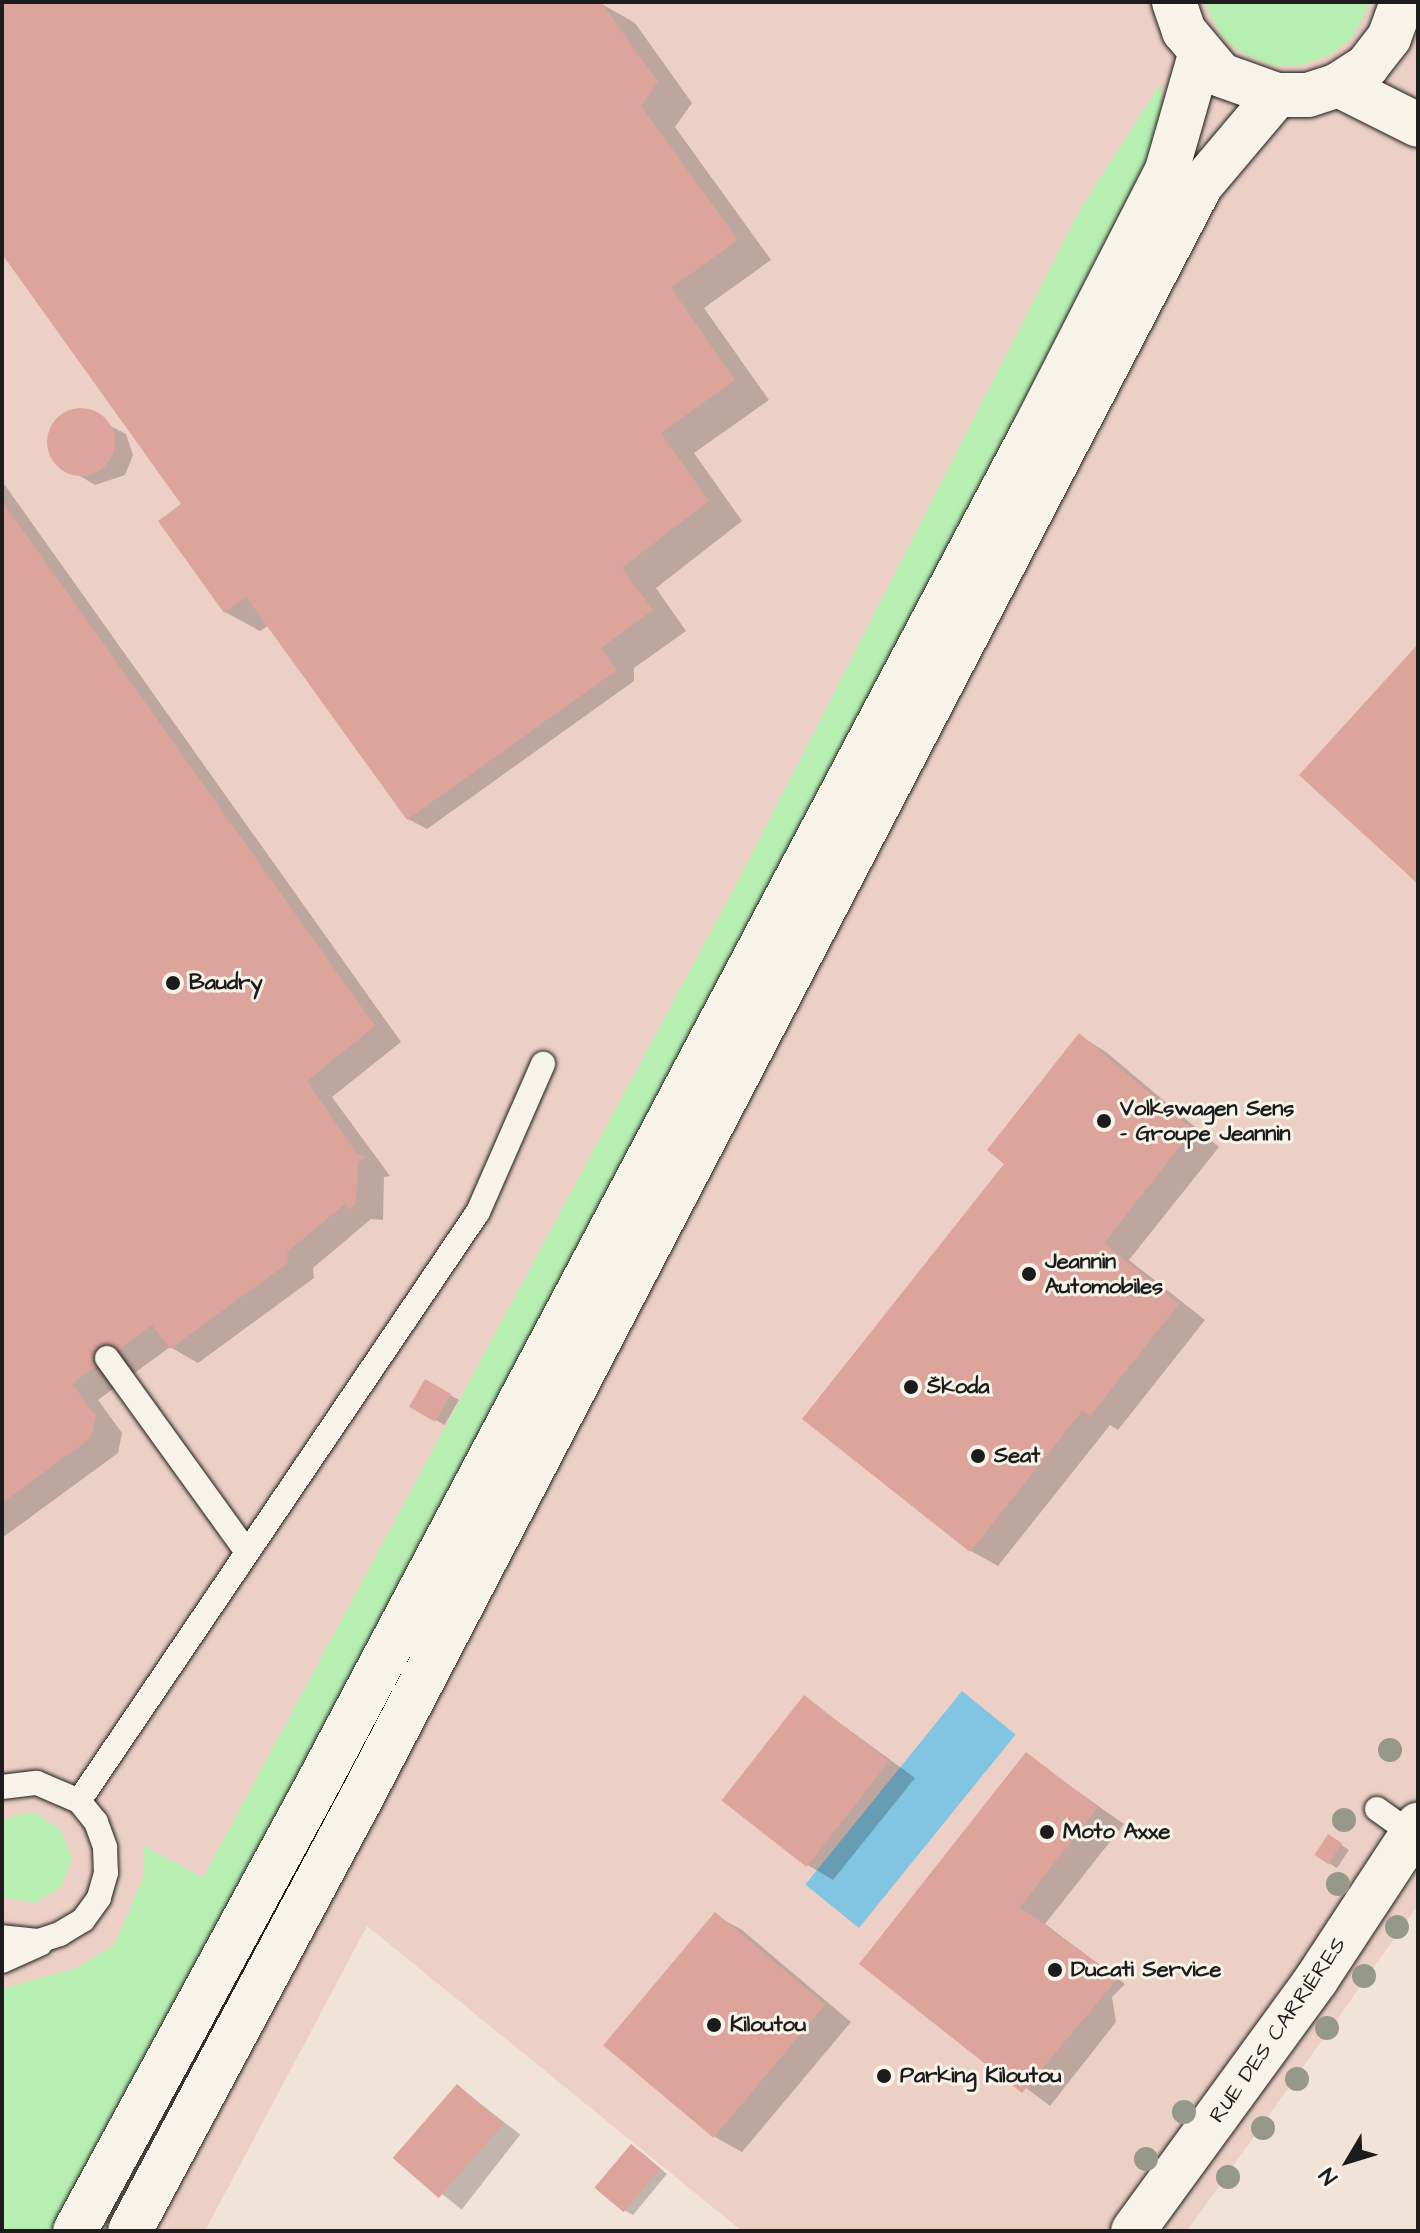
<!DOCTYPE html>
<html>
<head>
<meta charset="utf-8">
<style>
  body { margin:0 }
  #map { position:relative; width:1420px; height:2233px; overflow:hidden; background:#f2e3d9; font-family:"Architects Daughter",sans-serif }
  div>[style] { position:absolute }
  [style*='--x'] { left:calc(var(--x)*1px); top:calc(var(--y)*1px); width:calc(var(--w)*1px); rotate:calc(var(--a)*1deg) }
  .built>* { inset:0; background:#ecd0c6 }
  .green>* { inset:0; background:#b7efb2 }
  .water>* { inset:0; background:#81c5e2; transform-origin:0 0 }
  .shadow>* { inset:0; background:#0003; transform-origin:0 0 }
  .building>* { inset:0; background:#dda49b; transform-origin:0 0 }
  .round { border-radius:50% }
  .roads { filter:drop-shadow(0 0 2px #1c1c1c) drop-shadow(0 0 2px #1c1c1c) }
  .service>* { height:24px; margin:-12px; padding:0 12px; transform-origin:12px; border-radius:12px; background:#f7f3e8 }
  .minor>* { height:44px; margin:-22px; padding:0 22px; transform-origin:22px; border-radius:22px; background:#f7f3e8 }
  .tertiary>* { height:44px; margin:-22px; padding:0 22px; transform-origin:22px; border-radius:22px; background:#f7f3e8 }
  .secondary>* { height:44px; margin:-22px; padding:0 22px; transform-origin:22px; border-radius:22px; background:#f7f3e8 }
  .trees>* { width:24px; height:24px; margin:-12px; border-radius:50%; background:#96988a }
  .dots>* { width:22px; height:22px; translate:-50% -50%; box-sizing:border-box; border:4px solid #f7f3e8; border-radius:50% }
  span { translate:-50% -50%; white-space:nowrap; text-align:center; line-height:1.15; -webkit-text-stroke:6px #f7f3e8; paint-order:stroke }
  .poi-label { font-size:22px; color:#1c1c1c; font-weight:700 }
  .left { translate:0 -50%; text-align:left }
  .street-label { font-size:22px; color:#1c1c1c }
  .frame { position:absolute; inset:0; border:4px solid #1c1c1c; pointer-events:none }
  .north { position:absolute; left:1308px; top:2121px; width:80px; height:80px; -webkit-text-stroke:6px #f7f3e8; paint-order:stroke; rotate:232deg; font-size:22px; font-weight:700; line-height:32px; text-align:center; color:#1c1c1c }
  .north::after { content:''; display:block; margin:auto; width:28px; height:36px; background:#1c1c1c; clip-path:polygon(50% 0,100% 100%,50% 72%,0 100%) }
</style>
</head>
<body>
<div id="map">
  <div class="built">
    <div style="clip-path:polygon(2px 2px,1418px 2px,1418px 1905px,1187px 2231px,742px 2231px,367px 1926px,205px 2231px,2px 2231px)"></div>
  </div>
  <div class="green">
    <div style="clip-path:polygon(1204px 2px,1371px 2px,1351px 39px,1328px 56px,1301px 65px,1272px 65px,1245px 55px,1222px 37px)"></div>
    <div style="clip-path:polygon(1162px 81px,1160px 132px,623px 1190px,63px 2231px,2px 2231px,2px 1989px,76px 1968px,114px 1945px,144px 1876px,143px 1845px,203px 1878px,737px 883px,1080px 210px)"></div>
    <div style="clip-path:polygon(23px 1813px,37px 1814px,61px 1830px,72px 1859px,61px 1887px,35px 1903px,2px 1897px,2px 1821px)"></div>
  </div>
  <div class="water">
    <div style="left:962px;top:1691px;width:69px;height:249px;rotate:39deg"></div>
  </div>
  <div class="shadow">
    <div style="clip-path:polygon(2px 2px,600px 3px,635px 23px,692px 103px,675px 127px,771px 260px,704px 308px,769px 400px,694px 453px,742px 521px,656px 588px,686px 631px,634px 668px,634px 681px,427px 829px,408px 819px,269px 625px,260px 631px,225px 612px,184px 505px,2px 251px)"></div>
    <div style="clip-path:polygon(80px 410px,126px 434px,133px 455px,125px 475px,95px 485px,57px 462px,50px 433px,61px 417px)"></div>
    <div style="clip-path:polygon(2px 481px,401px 1042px,332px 1097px,390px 1176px,384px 1177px,383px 1220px,371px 1219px,313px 1268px,314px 1278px,198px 1363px,170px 1347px,98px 1400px,122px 1433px,118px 1453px,2px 1538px)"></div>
    <div style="clip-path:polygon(1080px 1036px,1106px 1052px,1219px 1147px,1129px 1260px,1205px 1320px,1118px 1430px,1110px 1425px,998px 1566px,971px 1551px,1007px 1164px)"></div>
    <div style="left:426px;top:1381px;width:38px;height:29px;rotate:30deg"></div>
    <div style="clip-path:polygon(804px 1697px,915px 1778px,833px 1880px,806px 1864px)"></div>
    <div style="clip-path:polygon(1026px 1755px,1124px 1824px,1045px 1924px,1125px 1984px,1112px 1997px,1116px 2022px,1050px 2106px,862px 1963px)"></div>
    <div style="clip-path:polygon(1337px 1842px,1349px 1850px,1337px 1868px,1329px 1863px)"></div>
    <div style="clip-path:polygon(715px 1915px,742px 1930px,851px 2022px,742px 2152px,715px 2137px)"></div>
    <div style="left:458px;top:2086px;width:79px;height:95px;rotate:38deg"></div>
    <div style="clip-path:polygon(640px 2151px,667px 2174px,633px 2215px,624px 2210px)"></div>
  </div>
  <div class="building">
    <div style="clip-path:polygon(2px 2px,601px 2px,658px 82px,641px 106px,738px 240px,671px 288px,735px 380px,661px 433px,709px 501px,622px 568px,653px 610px,601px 648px,617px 670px,407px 820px,246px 597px,224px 613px,158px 521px,181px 504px,2px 254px)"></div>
    <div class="round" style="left:47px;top:408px;width:68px;height:68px"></div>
    <div style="clip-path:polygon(2px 501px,375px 1026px,307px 1081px,357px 1154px,366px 1157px,358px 1162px,356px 1204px,350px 1210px,345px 1204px,287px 1252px,288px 1263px,170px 1349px,152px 1325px,72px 1384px,96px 1416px,91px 1438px,2px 1503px)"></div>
    <div style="clip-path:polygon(1418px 644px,1418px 884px,1299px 775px)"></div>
    <div style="clip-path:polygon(1079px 1033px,1193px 1130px,1104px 1243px,1179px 1304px,1090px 1416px,1082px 1411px,970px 1552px,802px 1419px,1004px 1164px,987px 1150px)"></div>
    <div style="left:425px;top:1379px;width:30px;height:32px;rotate:30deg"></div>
    <div style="left:804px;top:1695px;width:108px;height:134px;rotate:38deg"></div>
    <div style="clip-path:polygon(1026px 1752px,1098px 1807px,1020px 1907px,1118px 1978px,1022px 2093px,859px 1964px)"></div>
    <div style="left:1328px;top:1834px;width:17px;height:25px;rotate:33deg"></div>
    <div style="left:715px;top:1912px;width:144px;height:174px;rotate:40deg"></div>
    <div style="left:457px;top:2084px;width:61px;height:98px;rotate:41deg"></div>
    <div style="left:631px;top:2144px;width:38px;height:57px;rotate:40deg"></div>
  </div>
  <div class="roads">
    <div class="service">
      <div style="--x:107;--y:1358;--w:239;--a:54.2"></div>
      <div style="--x:2;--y:1787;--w:35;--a:-7"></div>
      <div style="--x:37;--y:1783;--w:46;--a:23.2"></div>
      <div style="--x:79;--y:1801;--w:27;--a:51"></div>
      <div style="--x:96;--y:1822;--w:27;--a:70"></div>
      <div style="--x:105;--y:1847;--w:26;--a:88"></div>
      <div style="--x:106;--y:1873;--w:26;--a:106"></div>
      <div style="--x:99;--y:1898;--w:27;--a:126"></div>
      <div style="--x:83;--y:1920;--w:27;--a:149"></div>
      <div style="--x:60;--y:1934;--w:23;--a:162"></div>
      <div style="--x:38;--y:1941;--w:36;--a:-174"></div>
      <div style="--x:79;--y:1801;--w:711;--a:-55.89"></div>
      <div style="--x:478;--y:1212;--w:162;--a:-66.3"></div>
      <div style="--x:1377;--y:1809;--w:43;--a:35.5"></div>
      <div style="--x:2;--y:1961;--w:42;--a:-24.1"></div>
    </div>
    <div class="minor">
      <div style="--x:1133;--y:2231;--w:311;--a:-53.9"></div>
      <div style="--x:1316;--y:1980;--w:186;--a:-56.7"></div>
    </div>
    <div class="tertiary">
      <div style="--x:1338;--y:85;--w:89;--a:26.6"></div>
    </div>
    <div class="secondary">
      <div style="--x:1174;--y:2;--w:31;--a:71"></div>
      <div style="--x:1184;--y:31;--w:57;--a:49.9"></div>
      <div style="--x:1221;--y:75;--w:59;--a:19.7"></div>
      <div style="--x:1277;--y:95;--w:31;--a:0"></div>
      <div style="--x:1308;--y:95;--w:32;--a:-18"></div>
      <div style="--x:1338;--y:85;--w:35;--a:-33"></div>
      <div style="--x:1367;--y:66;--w:36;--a:-52"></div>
      <div style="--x:1389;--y:38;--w:38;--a:-70"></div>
      <div style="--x:75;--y:2231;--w:503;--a:-61.5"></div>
      <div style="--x:315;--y:1789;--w:1537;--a:-62.12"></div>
      <div style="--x:1034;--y:430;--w:292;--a:-62.9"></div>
      <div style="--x:1167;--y:170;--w:120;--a:-74"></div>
      <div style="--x:130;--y:2231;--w:475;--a:-61.9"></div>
      <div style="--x:354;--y:1812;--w:1834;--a:-62.5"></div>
      <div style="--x:1201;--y:185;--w:118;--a:-49.8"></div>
    </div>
  </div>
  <div class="trees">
    <div style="left:1390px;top:1750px"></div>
    <div style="left:1344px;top:1820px"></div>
    <div style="left:1338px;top:1884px"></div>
    <div style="left:1397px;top:1927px"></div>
    <div style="left:1364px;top:1976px"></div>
    <div style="left:1327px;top:2028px"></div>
    <div style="left:1297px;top:2079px"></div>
    <div style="left:1184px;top:2112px"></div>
    <div style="left:1263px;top:2128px"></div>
    <div style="left:1146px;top:2159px"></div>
    <div style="left:1228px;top:2177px"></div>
  </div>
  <div class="dots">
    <div style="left:173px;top:983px;background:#1c1c1c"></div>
    <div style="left:1104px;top:1121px;background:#1c1c1c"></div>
    <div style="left:1029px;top:1274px;background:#1c1c1c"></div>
    <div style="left:911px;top:1387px;background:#1c1c1c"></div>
    <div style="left:978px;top:1456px;background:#1c1c1c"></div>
    <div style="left:1047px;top:1832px;background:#1c1c1c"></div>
    <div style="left:1055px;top:1970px;background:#1c1c1c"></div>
    <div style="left:714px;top:2025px;background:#1c1c1c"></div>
    <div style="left:884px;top:2076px;background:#1c1c1c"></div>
  </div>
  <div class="poi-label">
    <span class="left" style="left:189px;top:983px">Baudry</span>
    <span class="left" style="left:1120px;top:1121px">Volkswagen Sens<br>- Groupe Jeannin</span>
    <span class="left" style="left:1045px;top:1274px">Jeannin<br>Automobiles</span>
    <span class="left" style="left:927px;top:1387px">Škoda</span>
    <span class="left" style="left:994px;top:1456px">Seat</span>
    <span class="left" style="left:1063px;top:1832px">Moto Axxe</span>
    <span class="left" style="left:1071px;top:1970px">Ducati Service</span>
    <span class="left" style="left:730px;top:2025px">Kiloutou</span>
    <span class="left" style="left:900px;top:2076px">Parking Kiloutou</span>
  </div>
  <div class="street-label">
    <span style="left:1278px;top:2030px;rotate:-55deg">RUE DES CARRIÈRES</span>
  </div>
  <div class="frame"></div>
  <div class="north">N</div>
</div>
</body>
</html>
